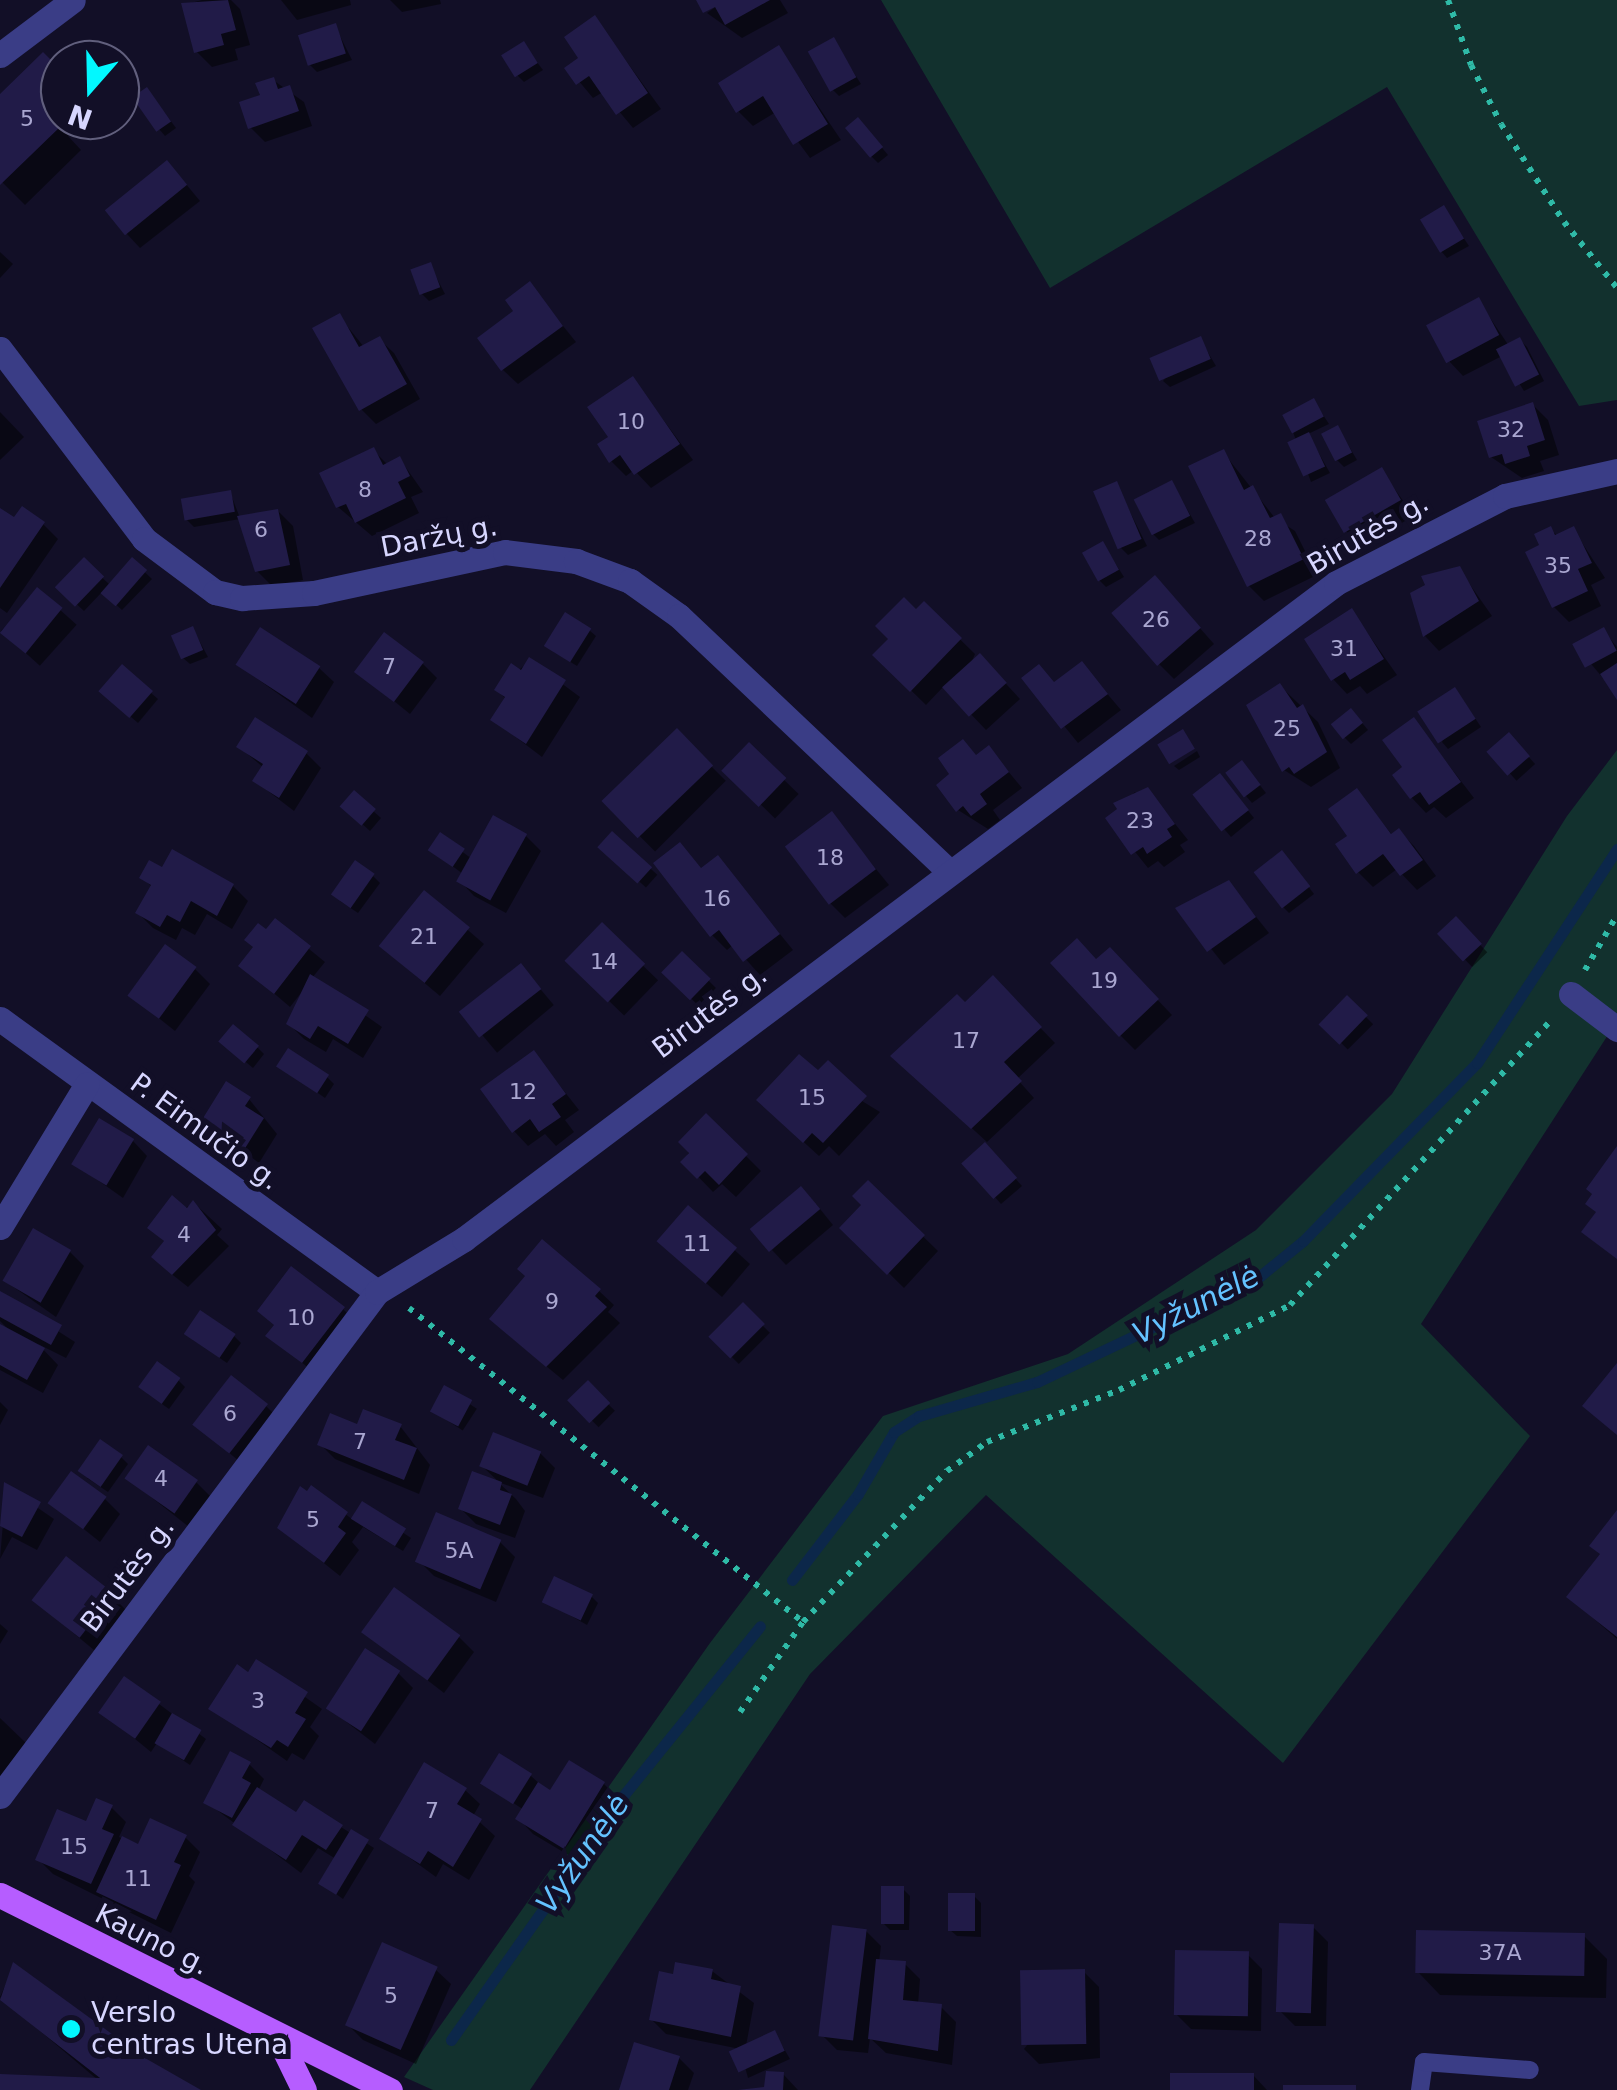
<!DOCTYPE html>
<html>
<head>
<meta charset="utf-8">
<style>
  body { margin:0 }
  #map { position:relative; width:1617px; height:2090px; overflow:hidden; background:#120f27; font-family:"DejaVu Sans",sans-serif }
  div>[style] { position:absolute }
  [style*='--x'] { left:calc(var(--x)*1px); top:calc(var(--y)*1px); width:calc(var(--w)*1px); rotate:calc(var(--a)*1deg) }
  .green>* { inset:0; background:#12312e }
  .shadow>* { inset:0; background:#0007; transform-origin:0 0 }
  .stream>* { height:11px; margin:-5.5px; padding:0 5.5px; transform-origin:5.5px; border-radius:5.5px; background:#0c274a }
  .building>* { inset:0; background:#211b48; transform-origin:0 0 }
  .path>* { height:6px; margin-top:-3px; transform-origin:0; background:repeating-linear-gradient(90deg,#2fbaa7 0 5px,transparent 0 13px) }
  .service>* { height:18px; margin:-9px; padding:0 9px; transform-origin:9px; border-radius:9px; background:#3a3d86 }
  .minor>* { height:25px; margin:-12.5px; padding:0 12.5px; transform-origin:12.5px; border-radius:12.5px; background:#3a3d86 }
  .primary>* { height:25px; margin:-12.5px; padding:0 12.5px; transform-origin:12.5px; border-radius:12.5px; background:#b65dff }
  .dots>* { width:28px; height:28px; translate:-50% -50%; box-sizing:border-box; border:5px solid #120f27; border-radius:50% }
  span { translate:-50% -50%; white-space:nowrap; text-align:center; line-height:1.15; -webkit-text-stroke:10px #120f27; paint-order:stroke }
  .number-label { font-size:22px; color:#aaa7d1 }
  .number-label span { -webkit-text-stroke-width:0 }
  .street-label { font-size:28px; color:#d7d6ff }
  .poi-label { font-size:28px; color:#d7d6ff }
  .left { translate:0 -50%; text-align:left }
  .water-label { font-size:30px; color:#64c2ff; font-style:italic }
  .north { position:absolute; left:40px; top:40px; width:100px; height:100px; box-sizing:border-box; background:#120f27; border:2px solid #615f7d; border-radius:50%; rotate:200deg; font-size:28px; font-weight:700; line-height:40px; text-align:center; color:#d7d6ff }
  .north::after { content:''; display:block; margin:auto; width:35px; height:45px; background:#02f8ff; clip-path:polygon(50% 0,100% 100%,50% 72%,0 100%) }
</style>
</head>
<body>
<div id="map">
  <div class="green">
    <div style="clip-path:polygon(881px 0,1617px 0,1617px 400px,1579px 406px,1387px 87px,1050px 288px)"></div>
    <div style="clip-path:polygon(1617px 750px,1617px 1021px,1421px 1324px,1530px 1436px,1283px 1763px,986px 1495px,810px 1674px,530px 2090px,433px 2090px,404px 2077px,710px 1643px,883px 1416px,1068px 1354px,1256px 1230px,1392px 1094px,1567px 816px)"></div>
  </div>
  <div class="shadow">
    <div style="clip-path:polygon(202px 0,231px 0,240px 9px,250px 45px,235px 49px,238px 60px,212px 67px,197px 52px,184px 5px)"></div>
    <div style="clip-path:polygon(281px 0,350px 0,351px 5px,297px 20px)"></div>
    <div style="clip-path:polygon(390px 0,440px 0,441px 4px,402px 12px)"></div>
    <div style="clip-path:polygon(725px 0,780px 0,788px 13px,742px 38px,707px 13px)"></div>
    <div style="clip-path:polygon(595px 18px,661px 109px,633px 128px,603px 92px,593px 98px,568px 68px,582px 59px)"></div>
    <div style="clip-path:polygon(335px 26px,352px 60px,317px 72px,310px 65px)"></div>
    <div style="clip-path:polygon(833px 40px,861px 84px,839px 96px,832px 89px)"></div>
    <div style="clip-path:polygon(523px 44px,543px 70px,524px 82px,517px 75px)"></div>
    <div style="clip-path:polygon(779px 48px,841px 140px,810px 158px,776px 112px,753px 126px,738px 111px)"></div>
    <div style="clip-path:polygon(120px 71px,130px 86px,120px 92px)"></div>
    <div style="clip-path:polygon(60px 72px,60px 120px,85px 120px,68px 136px,81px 150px,25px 205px,0 180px,0 97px)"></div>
    <div style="clip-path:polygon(273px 80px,304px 102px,312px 126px,265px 142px,250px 127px)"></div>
    <div style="clip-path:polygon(153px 97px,176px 128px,165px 136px,159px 129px)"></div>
    <div style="clip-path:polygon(865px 127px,888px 155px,878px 163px,871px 156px)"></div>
    <div style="clip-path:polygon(181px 178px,200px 201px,140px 248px,126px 233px)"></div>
    <div style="clip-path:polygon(1444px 208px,1469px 246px,1447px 258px,1441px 251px)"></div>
    <div style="clip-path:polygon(0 252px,13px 264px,0 278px)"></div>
    <div style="clip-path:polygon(430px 265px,445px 294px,429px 301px,422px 294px)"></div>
    <div style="clip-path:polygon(530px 285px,576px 342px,518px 384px,503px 370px)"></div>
    <div style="clip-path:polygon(1478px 300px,1509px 346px,1520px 340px,1527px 347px,1544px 381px,1524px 391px,1502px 356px,1463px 376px,1449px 361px,1430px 326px)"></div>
    <div style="clip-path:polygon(339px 316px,364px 347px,379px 339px,394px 353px,420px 399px,376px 424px,361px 409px)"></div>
    <div style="clip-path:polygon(1200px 339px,1216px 366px,1170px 387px,1163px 381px)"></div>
    <div style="clip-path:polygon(633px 379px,693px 460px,651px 488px,634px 470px,626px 476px,611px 461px,611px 437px)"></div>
    <div style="clip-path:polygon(1314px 401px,1329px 424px,1308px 434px,1330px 473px,1311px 482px,1293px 432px)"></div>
    <div style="clip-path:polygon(1533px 405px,1548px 420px,1559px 455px,1540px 461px,1544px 471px,1522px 478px,1491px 457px)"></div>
    <div style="clip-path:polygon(0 412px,24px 437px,0 460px)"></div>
    <div style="clip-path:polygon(1338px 428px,1357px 460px,1344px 467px,1337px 460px)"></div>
    <div style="clip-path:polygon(373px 450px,388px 465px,400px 459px,423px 492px,411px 497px,419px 513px,372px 536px,338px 507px)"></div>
    <div style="clip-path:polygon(1223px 452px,1275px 518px,1295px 531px,1317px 575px,1264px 601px,1249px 586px)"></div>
    <div style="clip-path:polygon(1381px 470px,1414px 516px,1361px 546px,1346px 531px)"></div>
    <div style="clip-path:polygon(1172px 483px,1195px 523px,1159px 540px,1152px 533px)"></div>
    <div style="clip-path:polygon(1116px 484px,1147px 546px,1128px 555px,1121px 548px)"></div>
    <div style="clip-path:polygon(230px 492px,240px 518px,278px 511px,293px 526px,303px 580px,272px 586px,257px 571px,240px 519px,194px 527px,187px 520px)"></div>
    <div style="clip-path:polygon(0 511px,15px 521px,43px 524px,58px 539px,7px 613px,0 608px)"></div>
    <div style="clip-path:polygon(1550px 529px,1558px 536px,1573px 529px,1605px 578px,1591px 585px,1601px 606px,1569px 622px,1554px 607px,1543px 546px)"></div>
    <div style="clip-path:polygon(1103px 544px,1124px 577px,1106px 587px,1099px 580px)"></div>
    <div style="clip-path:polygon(132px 560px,152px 579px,122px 610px,102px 592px,84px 611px,59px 588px,84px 561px,109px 584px)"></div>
    <div style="clip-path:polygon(1459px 569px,1492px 616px,1439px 651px,1425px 636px,1413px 594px)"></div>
    <div style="left:38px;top:590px;width:52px;height:55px;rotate:42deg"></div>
    <div style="clip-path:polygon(1169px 593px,1214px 644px,1174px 679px,1159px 664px)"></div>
    <div style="clip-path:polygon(924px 604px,975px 654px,970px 666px,994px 671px,1020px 699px,986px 730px,944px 686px,926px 705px,875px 655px)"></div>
    <div style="clip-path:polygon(1352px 611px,1397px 675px,1367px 694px,1360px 686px,1347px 694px,1333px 679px)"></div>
    <div style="clip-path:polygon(193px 629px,208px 657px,190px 664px,183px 658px)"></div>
    <div style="clip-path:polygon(589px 630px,596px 636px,577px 666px,554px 652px)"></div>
    <div style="clip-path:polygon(1603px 630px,1617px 647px,1617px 695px,1577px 647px)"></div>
    <div style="clip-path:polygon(530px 660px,580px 697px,542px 757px,493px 720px,506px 699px,497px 690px)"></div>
    <div style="clip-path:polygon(422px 663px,437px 678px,410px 714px,357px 671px)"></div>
    <div style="clip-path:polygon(1082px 664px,1121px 710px,1078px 743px,1025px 678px,1056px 684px)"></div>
    <div style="clip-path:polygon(238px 665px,319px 668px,334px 682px,312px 718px)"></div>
    <div style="clip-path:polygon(122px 668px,158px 699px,138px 723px,109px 698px)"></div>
    <div style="clip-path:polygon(1280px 686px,1318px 722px,1340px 768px,1311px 787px,1284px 770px)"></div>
    <div style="clip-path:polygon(1461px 697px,1481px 727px,1448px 749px,1442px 742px)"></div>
    <div style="clip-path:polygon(1358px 718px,1368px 730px,1351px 744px,1344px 737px)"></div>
    <div style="clip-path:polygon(1414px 720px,1474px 798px,1446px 818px,1434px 807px,1426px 813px,1412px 798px,1405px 768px)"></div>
    <div style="left:677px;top:732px;width:69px;height:100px;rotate:45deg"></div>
    <div style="left:1509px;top:735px;width:39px;height:25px;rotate:48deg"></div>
    <div style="left:749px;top:746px;width:69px;height:34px;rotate:44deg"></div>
    <div style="clip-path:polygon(239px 747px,306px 753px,321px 768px,294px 811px,255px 781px,264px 768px)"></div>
    <div style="clip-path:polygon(989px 748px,1022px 788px,993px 810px,1000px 820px,988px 829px,958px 810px,977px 757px)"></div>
    <div style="clip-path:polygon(1197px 751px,1200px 757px,1179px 770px,1174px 766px)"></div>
    <div style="clip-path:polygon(1248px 770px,1266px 793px,1252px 803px,1246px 796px)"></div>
    <div style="clip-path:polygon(1226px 783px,1254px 818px,1231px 837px,1196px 796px)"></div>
    <div style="clip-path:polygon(1148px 790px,1188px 840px,1180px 845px,1185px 852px,1164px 867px,1158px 861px,1148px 868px,1108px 818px,1135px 792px,1139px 797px)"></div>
    <div style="clip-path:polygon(1357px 791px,1393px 836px,1399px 831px,1414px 846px,1436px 876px,1417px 890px,1397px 869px,1373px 887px,1358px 872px,1350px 836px)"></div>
    <div style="clip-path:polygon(354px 794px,381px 818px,370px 831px,350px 813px)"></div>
    <div style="clip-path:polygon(832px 815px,889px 885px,845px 918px,830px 903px)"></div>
    <div style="left:612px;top:834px;width:61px;height:17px;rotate:42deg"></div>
    <div style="clip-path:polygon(440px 835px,472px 859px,526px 836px,541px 851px,506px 913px,474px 896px,460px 881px,463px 874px,431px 850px)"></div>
    <div style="clip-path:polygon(718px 858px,793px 950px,760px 975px,733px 945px,727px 950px,712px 935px,702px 870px)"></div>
    <div style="clip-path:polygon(1288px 860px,1314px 894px,1289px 913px,1282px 906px)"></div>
    <div style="clip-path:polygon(163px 870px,233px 886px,248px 901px,232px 929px,207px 914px,195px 935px,182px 928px,176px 940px,153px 928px,138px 913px,152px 887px,142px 877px)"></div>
    <div style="clip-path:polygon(373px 876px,380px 883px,358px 913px,340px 901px)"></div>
    <div style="clip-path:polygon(1229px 883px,1269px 933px,1224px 965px,1179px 908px)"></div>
    <div style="clip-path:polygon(425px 893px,484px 944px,440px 996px,397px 960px)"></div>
    <div style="left:1456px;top:920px;width:45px;height:21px;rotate:46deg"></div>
    <div style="clip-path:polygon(276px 922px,325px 962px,312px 978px,382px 1027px,363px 1058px,333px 1039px,326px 1052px,304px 1039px,289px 1024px,301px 993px,290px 1007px,241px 965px)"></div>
    <div style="left:602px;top:926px;width:78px;height:49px;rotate:44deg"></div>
    <div style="clip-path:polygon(1110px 950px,1172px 1015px,1135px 1050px,1120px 1035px,1097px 962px)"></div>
    <div style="left:682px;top:954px;width:48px;height:25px;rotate:45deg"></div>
    <div style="left:521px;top:966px;width:51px;height:74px;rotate:50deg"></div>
    <div style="clip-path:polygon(195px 969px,210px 984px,175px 1031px,131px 996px)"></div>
    <div style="clip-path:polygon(993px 979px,1055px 1043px,1017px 1079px,1034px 1098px,987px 1142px,908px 1070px)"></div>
    <div style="left:1347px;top:998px;width:37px;height:36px;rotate:45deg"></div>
    <div style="clip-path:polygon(229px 1048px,258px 1048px,264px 1054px,253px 1068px)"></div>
    <div style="clip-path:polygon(534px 1053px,579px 1110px,565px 1120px,574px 1132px,556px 1146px,545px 1134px,528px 1146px,514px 1131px)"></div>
    <div style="clip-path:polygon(279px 1066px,327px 1077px,334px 1084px,325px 1098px)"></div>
    <div style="clip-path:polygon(818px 1074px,880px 1112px,839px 1156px,829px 1146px,819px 1156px,774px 1115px)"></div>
    <div style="clip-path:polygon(249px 1099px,277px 1134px,259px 1163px,203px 1122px)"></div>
    <div style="clip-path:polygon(706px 1116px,761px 1171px,736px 1197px,722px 1184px,713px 1192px,684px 1162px)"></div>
    <div style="clip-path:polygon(133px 1141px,147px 1156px,123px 1198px,75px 1164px)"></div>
    <div style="clip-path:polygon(992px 1152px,1022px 1186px,1001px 1204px,965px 1163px)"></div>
    <div style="clip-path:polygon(868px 1183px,938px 1251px,904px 1288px,843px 1228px,865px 1205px)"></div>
    <div style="clip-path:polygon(194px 1203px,222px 1229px,217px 1235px,229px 1246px,188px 1287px,169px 1272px,166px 1243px,150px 1228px)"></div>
    <div style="clip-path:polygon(816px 1204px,833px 1225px,786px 1265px,772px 1250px)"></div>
    <div style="clip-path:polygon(688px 1208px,750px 1264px,722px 1297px,675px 1256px)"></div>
    <div style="clip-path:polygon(70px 1252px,84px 1266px,56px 1317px,5px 1281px)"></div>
    <div style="clip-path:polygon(528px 1277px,599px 1291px,614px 1305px,608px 1312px,620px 1323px,563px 1380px,507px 1334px)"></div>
    <div style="clip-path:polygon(0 1294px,75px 1342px,66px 1358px,38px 1344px,58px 1365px,43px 1393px,0 1370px,0 1327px,9px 1330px,0 1321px)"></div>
    <div style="left:743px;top:1306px;width:38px;height:44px;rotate:45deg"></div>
    <div style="clip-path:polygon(343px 1309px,358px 1324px,318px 1376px,269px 1335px)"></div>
    <div style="clip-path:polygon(234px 1336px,241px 1343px,227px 1363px,193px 1340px)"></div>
    <div style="clip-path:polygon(178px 1380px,185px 1387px,169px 1409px,148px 1394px)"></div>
    <div style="left:588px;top:1384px;width:38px;height:23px;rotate:45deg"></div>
    <div style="left:445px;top:1388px;width:38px;height:26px;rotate:33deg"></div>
    <div style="clip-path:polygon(0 1402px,8px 1410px,0 1425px)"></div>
    <div style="clip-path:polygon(266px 1406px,281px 1421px,246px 1467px,196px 1425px)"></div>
    <div style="clip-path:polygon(400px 1426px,430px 1465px,419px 1494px,335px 1459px,320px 1444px,358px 1427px)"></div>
    <div style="clip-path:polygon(540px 1453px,555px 1468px,543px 1498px,498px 1482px,516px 1499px,525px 1511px,515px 1538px,476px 1524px,461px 1509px,501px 1484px,483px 1467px)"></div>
    <div style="clip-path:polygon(121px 1457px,128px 1464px,108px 1492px,87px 1478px)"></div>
    <div style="clip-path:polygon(127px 1478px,196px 1482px,211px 1497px,189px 1527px)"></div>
    <div style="clip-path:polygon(6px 1486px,54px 1519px,37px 1550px,12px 1537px,0 1559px)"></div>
    <div style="clip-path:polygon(312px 1488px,353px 1520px,362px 1505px,411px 1538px,403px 1551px,363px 1527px,352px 1542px,359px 1550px,340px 1576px,280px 1528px)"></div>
    <div style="clip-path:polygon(105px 1499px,120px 1514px,100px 1542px,51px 1503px)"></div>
    <div style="clip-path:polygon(1617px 1514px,1617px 1639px,1569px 1597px,1602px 1555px)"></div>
    <div style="clip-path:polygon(500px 1542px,515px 1557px,496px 1602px,434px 1576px,419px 1561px)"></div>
    <div style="clip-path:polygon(112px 1596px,127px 1611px,94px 1650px,43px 1608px)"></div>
    <div style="clip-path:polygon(591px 1596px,598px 1603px,587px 1625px,545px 1601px)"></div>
    <div style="clip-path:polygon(0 1624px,8px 1631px,0 1644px)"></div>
    <div style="clip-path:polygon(365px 1632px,459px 1637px,474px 1652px,444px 1693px)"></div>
    <div style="clip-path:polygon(257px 1663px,322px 1709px,310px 1727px,319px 1736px,304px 1760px,292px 1753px,287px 1761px,212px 1708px)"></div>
    <div style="clip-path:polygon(398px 1673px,413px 1688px,375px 1744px,327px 1707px)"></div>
    <div style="clip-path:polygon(159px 1704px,206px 1739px,190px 1765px,157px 1743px,151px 1752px,102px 1712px)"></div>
    <div style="clip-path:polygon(0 1718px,26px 1743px,0 1776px)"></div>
    <div style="clip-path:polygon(249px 1764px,264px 1779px,258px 1791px,297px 1816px,341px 1827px,374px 1848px,343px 1899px,321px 1883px,336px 1859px,318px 1848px,301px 1873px,206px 1802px)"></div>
    <div style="clip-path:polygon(531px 1776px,551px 1794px,604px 1784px,619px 1799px,580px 1862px,533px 1834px,519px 1819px,524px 1810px,483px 1783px)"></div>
    <div style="clip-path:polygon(465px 1790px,480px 1804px,473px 1816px,495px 1836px,469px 1880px,443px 1864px,436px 1877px,382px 1838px)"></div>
    <div style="clip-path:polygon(111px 1807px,126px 1822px,119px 1837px,140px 1847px,185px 1837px,200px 1852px,189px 1876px,195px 1882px,171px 1933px,53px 1874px,38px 1859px)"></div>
    <div style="clip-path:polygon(903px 1889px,910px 1896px,909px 1930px,890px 1930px,883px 1923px)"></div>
    <div style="clip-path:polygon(974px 1896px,981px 1903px,981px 1937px,957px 1936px,950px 1930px)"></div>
    <div style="clip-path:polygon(1313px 1927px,1328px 1942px,1326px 2026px,1295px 2026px,1280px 2011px)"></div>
    <div style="clip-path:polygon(866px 1931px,881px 1946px,879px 1962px,905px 1964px,920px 1979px,918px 2004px,941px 2007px,956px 2022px,952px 2065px,886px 2053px,870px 2038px,868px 2053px,837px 2050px,822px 2035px)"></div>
    <div style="clip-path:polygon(1584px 1936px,1607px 1959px,1606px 1998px,1440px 1995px,1418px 1972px)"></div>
    <div style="clip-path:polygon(1247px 1954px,1262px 1969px,1261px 2031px,1191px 2029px,1176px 2014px)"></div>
    <div style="clip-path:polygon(14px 1966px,144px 2060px,196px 2090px,0 2090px,0 2076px,99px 2081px,0 1997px)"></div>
    <div style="clip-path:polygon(436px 1970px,451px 1984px,416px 2064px,363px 2040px,348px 2025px)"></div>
    <div style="clip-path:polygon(712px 1971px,754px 2003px,746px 2046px,775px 2033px,790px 2059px,748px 2078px,740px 2049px,666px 2034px,651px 2019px,675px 1977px)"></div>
    <div style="clip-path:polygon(1084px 1972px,1099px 1987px,1100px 2058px,1039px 2064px,1024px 2049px)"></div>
    <div style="clip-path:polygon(679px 2058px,694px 2073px,688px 2090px,622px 2090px)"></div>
    <div style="clip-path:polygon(783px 2074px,798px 2090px,740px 2090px,767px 2090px)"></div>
    <div style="clip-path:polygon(1253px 2075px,1267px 2090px,1172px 2090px)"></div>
  </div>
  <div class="stream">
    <div style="--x:792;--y:1580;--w:108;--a:-52.5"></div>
    <div style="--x:858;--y:1494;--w:72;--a:-59.9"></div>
    <div style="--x:894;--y:1432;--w:30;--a:-33"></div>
    <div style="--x:919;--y:1416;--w:123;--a:-16.1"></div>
    <div style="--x:1037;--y:1382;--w:247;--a:-25.4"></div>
    <div style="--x:1260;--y:1276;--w:55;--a:-39.1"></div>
    <div style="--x:1303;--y:1241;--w:249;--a:-45.7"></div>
    <div style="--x:1477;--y:1063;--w:256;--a:-56.8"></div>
    <div style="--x:451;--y:2040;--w:299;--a:-54.8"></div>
    <div style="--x:623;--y:1796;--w:218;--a:-51.1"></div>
  </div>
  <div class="building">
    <div style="clip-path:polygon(228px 0,236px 30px,221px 34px,224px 45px,194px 53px,181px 3px)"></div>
    <div style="clip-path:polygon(696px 0,770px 0,725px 25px,715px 7px,703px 13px)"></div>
    <div style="clip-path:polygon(595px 15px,648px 93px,616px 115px,589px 76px,576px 85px,564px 68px,578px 58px,564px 37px)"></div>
    <div style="left:336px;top:23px;width:32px;height:40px;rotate:72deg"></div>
    <div style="left:834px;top:37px;width:46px;height:30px;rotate:61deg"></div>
    <div style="left:524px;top:41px;width:26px;height:27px;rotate:58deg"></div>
    <div style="clip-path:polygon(779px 45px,828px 124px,793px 145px,763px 96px,736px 113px,718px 83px)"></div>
    <div style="clip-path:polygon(43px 52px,60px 69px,60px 100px,48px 112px,61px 126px,0 185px,0 94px)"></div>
    <div style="clip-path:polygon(274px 77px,278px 89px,290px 85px,299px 111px,248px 129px,239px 102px,260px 95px,255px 83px)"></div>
    <div style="left:147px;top:87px;width:42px;height:18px;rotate:55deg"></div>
    <div style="left:858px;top:117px;width:39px;height:17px;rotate:50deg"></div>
    <div style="left:167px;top:160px;width:32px;height:80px;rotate:51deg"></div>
    <div style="left:1444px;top:205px;width:39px;height:28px;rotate:59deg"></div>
    <div style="left:431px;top:262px;width:27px;height:22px;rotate:70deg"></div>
    <div style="clip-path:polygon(530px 281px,563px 326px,501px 371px,477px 338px,513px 311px,505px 300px)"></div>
    <div style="left:1479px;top:297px;width:43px;height:60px;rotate:62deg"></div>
    <div style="clip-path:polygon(340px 313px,359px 347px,380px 336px,407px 384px,359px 411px,312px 328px)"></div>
    <div style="left:1201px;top:336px;width:25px;height:56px;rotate:67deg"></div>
    <div style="left:1520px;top:337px;width:42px;height:27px;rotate:63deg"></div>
    <div style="clip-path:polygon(633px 376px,680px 444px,634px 475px,620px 455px,609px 463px,597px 444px,608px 437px,587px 407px)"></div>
    <div style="left:1314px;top:398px;width:21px;height:36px;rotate:62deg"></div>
    <div style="clip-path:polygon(1533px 402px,1545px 440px,1527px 446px,1530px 456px,1505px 464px,1502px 454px,1489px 458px,1477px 421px)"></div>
    <div style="left:1338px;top:425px;width:31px;height:19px;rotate:63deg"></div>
    <div style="left:1309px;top:432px;width:38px;height:24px;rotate:65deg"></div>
    <div style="clip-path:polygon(374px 447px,383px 465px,400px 456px,410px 476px,398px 482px,406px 498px,355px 523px,346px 504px,336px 508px,319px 473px)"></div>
    <div style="clip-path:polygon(1224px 449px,1244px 490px,1253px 485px,1270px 518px,1281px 513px,1304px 559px,1247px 587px,1188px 466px)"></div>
    <div style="left:1382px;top:467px;width:38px;height:66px;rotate:60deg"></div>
    <div style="left:1172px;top:480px;width:40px;height:43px;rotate:63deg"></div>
    <div style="left:1117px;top:481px;width:63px;height:26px;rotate:67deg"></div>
    <div style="left:231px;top:490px;width:22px;height:51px;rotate:80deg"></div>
    <div style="clip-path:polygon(22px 506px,45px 522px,0 588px,0 508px,14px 517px)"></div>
    <div style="clip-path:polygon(278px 509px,290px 565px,255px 572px,237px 516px)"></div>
    <div style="clip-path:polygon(1551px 526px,1555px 535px,1574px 526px,1592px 563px,1578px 569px,1588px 591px,1552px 608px,1525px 552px,1539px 545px,1534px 534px)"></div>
    <div style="left:1103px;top:541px;width:33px;height:24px;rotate:61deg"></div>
    <div style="left:84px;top:557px;width:28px;height:42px;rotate:44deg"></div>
    <div style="left:132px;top:557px;width:20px;height:48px;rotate:41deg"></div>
    <div style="clip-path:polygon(1460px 566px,1479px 601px,1423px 637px,1410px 593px,1425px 585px,1421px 576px)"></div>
    <div style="left:1155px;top:575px;width:70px;height:58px;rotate:49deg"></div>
    <div style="left:37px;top:587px;width:33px;height:59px;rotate:39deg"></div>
    <div style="clip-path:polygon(904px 597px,916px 609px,924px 601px,962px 638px,910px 692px,872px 655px,888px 639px,875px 626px)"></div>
    <div style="clip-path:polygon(1352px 608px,1384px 659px,1350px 680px,1345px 672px,1331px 681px,1304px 639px)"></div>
    <div style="left:565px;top:612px;width:31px;height:40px;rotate:32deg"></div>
    <div style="left:193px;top:626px;width:26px;height:24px;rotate:67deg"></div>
    <div style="left:260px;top:627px;width:72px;height:45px;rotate:33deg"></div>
    <div style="left:1604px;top:627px;width:27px;height:36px;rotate:62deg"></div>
    <div style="left:384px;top:632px;width:50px;height:50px;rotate:37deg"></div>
    <div style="left:980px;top:653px;width:40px;height:51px;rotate:48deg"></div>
    <div style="clip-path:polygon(529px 657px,566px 680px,526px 744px,490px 720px,505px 697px,494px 690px,511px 663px,521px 670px)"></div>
    <div style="clip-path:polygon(1082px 661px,1108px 694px,1061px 729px,1021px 678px,1039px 664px,1054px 682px)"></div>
    <div style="clip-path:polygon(1617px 663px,1617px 700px,1600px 674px)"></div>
    <div style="left:122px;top:664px;width:41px;height:36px;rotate:41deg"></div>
    <div style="clip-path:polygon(1280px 683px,1297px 708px,1303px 704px,1327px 752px,1294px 774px,1289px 767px,1282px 772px,1246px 705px)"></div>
    <div style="left:1455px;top:687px;width:38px;height:45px;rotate:57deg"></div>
    <div style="left:1351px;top:708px;width:19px;height:26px;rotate:51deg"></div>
    <div style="clip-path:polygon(255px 717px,308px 751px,279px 798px,252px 781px,263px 764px,236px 747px)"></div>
    <div style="clip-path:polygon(1414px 717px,1461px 782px,1429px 805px,1420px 792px,1410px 799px,1392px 775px,1402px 767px,1382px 740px)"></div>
    <div style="left:677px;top:728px;width:52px;height:105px;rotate:46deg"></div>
    <div style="left:1183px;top:729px;width:23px;height:30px;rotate:59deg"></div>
    <div style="left:1509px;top:732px;width:32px;height:30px;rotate:49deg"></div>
    <div style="clip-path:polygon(963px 739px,976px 755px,989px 745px,1009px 772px,980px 794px,987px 804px,971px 816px,963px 806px,956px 812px,936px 785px,949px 774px,938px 758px)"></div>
    <div style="left:749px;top:742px;width:52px;height:40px;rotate:44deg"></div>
    <div style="left:1242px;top:760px;width:31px;height:21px;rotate:53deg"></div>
    <div style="left:1220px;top:773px;width:47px;height:35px;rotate:52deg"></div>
    <div style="clip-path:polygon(1148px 787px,1175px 824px,1167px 829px,1172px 837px,1147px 854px,1143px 847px,1131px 855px,1105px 818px,1117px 809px,1113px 803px)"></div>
    <div style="clip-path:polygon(1357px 788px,1391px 834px,1399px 828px,1423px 860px,1400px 876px,1383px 854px,1356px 874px,1335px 844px,1347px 836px,1328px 809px)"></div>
    <div style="left:354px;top:790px;width:29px;height:22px;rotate:41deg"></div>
    <div style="left:832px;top:811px;width:73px;height:59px;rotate:53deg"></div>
    <div style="left:493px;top:815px;width:39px;height:76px;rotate:29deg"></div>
    <div style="left:612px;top:831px;width:54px;height:22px;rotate:42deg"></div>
    <div style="left:440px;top:832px;width:30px;height:22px;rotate:34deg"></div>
    <div style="clip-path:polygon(680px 842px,701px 868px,718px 855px,780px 934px,743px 962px,719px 930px,710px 937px,653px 863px)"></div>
    <div style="clip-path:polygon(172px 849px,234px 884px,217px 916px,191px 901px,180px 922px,167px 915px,160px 927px,135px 913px,151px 885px,139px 878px,149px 860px,162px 867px)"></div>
    <div style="left:1282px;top:850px;width:46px;height:36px;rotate:52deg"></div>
    <div style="left:355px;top:860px;width:24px;height:42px;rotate:35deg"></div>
    <div style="clip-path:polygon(1229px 880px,1256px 917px,1207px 952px,1175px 908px)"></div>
    <div style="left:424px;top:890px;width:59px;height:72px;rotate:39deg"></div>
    <div style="left:1456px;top:916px;width:38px;height:26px;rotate:47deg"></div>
    <div style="clip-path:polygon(275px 918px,311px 946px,274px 994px,238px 966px,253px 947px,244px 940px,258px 923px,266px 929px)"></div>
    <div style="left:602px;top:922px;width:60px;height:54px;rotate:44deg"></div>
    <div style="clip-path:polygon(1077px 938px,1096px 959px,1110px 947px,1159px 999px,1119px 1037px,1050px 963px)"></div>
    <div style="left:165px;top:944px;width:39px;height:64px;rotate:36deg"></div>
    <div style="left:682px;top:951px;width:40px;height:30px;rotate:44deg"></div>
    <div style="left:521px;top:963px;width:33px;height:79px;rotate:52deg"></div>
    <div style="clip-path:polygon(310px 974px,369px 1010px,348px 1044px,318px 1026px,310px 1039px,286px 1024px)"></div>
    <div style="clip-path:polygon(993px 975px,1042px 1027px,1004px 1062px,1022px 1081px,971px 1129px,890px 1056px,957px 994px,965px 1002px)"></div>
    <div style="left:1347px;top:995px;width:29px;height:41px;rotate:44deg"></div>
    <div style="left:233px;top:1024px;width:34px;height:23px;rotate:40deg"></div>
    <div style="left:288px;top:1048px;width:49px;height:22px;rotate:33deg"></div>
    <div style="clip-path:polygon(534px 1050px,566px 1094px,552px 1104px,561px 1117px,539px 1132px,530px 1119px,512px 1133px,480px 1089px)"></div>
    <div style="clip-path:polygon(799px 1054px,818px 1070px,828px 1060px,867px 1096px,823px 1143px,812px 1133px,803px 1143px,756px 1100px)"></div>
    <div style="clip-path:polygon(226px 1081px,251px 1097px,245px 1106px,264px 1118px,244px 1150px,200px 1123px)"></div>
    <div style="clip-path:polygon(706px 1113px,748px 1154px,719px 1185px,705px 1171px,697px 1179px,680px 1162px,689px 1153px,678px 1142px)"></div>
    <div style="left:99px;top:1118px;width:41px;height:54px;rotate:31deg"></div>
    <div style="left:985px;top:1142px;width:48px;height:32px;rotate:48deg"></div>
    <div style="clip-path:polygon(1617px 1146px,1617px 1259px,1581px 1232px,1596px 1212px,1585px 1204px,1592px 1194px,1586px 1189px)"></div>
    <div style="clip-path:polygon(868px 1180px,925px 1235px,887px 1275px,839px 1228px,861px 1205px,852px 1196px)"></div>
    <div style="left:801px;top:1186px;width:30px;height:67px;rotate:50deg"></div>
    <div style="clip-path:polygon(172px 1195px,187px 1208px,193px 1200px,216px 1230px,172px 1275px,151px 1257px,164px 1241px,147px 1228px)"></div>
    <div style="left:688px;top:1205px;width:65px;height:48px;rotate:41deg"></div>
    <div style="left:33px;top:1228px;width:44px;height:61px;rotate:30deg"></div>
    <div style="clip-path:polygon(542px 1239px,601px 1289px,595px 1296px,607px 1307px,546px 1367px,489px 1319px,525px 1276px,517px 1269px)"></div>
    <div style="clip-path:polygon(291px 1266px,345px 1307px,302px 1363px,265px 1336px,274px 1325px,257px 1311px)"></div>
    <div style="clip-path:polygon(0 1291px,62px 1325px,51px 1345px,0 1317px)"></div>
    <div style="left:743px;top:1302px;width:31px;height:49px;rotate:45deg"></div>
    <div style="left:200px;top:1310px;width:43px;height:29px;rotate:34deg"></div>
    <div style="clip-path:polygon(0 1324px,45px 1348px,27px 1380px,0 1365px)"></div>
    <div style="left:157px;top:1361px;width:29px;height:32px;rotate:36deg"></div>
    <div style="clip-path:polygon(1617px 1363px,1617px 1435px,1582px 1406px)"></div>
    <div style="left:231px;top:1375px;width:47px;height:63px;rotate:38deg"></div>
    <div style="left:588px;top:1380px;width:32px;height:29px;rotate:46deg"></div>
    <div style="left:444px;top:1385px;width:32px;height:30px;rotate:28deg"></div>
    <div style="clip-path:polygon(363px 1409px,402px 1424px,395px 1440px,417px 1448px,404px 1480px,317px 1445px,330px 1413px,357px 1424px)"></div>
    <div style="left:493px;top:1432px;width:52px;height:37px;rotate:22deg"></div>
    <div style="left:100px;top:1439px;width:28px;height:39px;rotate:35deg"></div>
    <div style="left:148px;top:1445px;width:61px;height:41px;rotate:35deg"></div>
    <div style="left:71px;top:1471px;width:44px;height:40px;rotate:36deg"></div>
    <div style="clip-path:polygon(472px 1471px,502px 1482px,500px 1490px,512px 1494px,500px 1525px,458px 1509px)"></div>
    <div style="clip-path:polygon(4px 1482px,41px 1502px,22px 1537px,0 1526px)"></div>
    <div style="clip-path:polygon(311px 1485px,348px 1512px,338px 1527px,346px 1533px,324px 1563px,277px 1528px,300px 1486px,307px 1491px)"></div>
    <div style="left:362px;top:1501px;width:52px;height:21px;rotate:32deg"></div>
    <div style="clip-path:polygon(1617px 1510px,1617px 1637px,1566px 1597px,1600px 1554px,1589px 1546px)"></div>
    <div style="left:436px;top:1512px;width:71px;height:54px;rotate:23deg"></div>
    <div style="left:66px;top:1556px;width:61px;height:56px;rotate:38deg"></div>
    <div style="left:554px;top:1576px;width:43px;height:29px;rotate:25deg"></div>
    <div style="left:394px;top:1587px;width:82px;height:56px;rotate:36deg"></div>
    <div style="left:365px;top:1648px;width:42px;height:72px;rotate:33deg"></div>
    <div style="clip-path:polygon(256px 1659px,308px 1692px,295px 1713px,306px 1719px,288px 1747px,277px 1740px,271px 1748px,208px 1709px,237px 1664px,248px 1672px)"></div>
    <div style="left:124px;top:1676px;width:45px;height:45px;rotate:35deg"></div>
    <div style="left:172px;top:1713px;width:34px;height:35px;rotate:30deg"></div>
    <div style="clip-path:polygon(230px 1751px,251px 1762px,242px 1778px,251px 1783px,232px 1818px,203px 1803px)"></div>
    <div style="left:499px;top:1753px;width:39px;height:36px;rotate:32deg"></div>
    <div style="clip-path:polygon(569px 1760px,605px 1782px,564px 1849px,515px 1819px,538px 1782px,550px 1790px)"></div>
    <div style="clip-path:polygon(424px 1762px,467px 1788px,457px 1804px,482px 1819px,453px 1867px,428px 1851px,420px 1864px,379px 1839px)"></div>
    <div style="clip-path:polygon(257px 1787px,296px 1812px,304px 1800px,343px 1825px,326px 1850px,302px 1835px,286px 1860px,232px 1825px)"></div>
    <div style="clip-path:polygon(96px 1798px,113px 1805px,102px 1829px,114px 1834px,91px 1884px,35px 1860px,57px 1809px,86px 1821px)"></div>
    <div style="clip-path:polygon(150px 1818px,187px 1835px,174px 1862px,181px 1865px,156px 1920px,96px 1892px,122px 1836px,138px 1844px)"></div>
    <div style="left:351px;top:1829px;width:21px;height:64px;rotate:31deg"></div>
    <div style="left:881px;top:1886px;width:23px;height:38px"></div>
    <div style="left:948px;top:1893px;width:27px;height:38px"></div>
    <div style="left:1279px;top:1923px;width:35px;height:89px;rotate:2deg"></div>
    <div style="left:832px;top:1925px;width:35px;height:112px;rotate:7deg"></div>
    <div style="left:1416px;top:1930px;width:169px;height:43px;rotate:1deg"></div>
    <div style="left:382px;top:1942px;width:61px;height:91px;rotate:24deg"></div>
    <div style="left:1175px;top:1950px;width:74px;height:65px;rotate:1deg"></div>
    <div style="clip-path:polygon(876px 1959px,906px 1961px,903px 2000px,942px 2004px,938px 2051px,868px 2039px)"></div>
    <div style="clip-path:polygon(13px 1962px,145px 2058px,201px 2090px,0 2090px,0 2074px,100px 2078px,0 2000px)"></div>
    <div style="clip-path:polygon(675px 1962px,713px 1969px,711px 1979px,741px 1986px,731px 2037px,649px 2020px,659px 1971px,673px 1974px)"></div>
    <div style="left:1085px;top:1969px;width:75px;height:65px;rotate:89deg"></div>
    <div style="left:775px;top:2030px;width:23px;height:51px;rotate:65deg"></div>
    <div style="clip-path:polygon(634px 2042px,680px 2056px,669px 2090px,619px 2090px)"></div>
    <div style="clip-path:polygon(766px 2071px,784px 2072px,783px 2090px,738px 2090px,764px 2087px)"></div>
    <div style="left:1170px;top:2073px;width:84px;height:17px"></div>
    <div style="left:1283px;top:2085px;width:73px;height:5px"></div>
  </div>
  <div class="path">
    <div style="--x:1448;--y:0;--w:69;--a:70.5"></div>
    <div style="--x:1471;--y:65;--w:66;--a:63"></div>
    <div style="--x:1501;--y:124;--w:117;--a:57.3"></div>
    <div style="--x:1564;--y:222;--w:85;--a:51.2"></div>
    <div style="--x:1585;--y:970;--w:64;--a:-59.8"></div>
    <div style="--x:409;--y:1308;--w:504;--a:38.55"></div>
    <div style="--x:740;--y:1712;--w:110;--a:-55"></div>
    <div style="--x:803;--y:1622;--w:209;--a:-46.4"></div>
    <div style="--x:947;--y:1471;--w:49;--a:-35.9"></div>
    <div style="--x:987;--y:1442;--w:142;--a:-21.5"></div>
    <div style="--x:1119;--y:1390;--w:191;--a:-26.4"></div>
    <div style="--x:1290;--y:1305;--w:389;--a:-47.5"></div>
  </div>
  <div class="service">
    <div style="--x:1420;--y:2090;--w:28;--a:-82"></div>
    <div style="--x:1424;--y:2062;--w:106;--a:4.3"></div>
  </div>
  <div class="minor">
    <div style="--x:0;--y:55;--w:91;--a:-37"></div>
    <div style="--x:0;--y:349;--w:238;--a:52.8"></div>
    <div style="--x:144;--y:539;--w:89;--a:36.7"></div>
    <div style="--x:215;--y:592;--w:28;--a:13"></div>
    <div style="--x:242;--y:598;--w:72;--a:-4"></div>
    <div style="--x:314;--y:593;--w:195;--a:-12.1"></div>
    <div style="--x:505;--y:552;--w:72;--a:7.2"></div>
    <div style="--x:576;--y:561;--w:58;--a:20.3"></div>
    <div style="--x:630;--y:581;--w:60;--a:35.5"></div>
    <div style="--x:679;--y:616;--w:370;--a:43.4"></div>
    <div style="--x:1571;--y:994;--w:58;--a:37.3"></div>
    <div style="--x:0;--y:1019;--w:465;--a:35.9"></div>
    <div style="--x:0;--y:1227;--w:167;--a:-58.7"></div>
    <div style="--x:0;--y:1796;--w:629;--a:-53.2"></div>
    <div style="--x:377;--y:1292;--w:102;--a:-31.3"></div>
    <div style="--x:464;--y:1239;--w:1091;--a:-36.95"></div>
    <div style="--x:1336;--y:583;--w:190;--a:-27.2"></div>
    <div style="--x:1505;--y:496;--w:115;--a:-12.6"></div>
  </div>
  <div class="primary">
    <div style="--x:0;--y:1895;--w:436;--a:26.6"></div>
    <div style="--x:278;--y:2037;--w:59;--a:63.9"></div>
  </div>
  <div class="dots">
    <div style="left:71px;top:2029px;background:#02f8ff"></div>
  </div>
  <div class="number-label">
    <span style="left:27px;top:119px">5</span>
    <span style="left:631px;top:422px">10</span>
    <span style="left:1511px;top:430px">32</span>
    <span style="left:365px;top:490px">8</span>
    <span style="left:261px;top:530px">6</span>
    <span style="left:1258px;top:539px">28</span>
    <span style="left:1558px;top:566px">35</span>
    <span style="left:1156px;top:620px">26</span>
    <span style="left:1344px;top:649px">31</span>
    <span style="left:389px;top:667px">7</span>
    <span style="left:1287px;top:729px">25</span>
    <span style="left:1140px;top:821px">23</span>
    <span style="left:830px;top:858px">18</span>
    <span style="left:717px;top:899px">16</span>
    <span style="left:424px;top:937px">21</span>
    <span style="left:604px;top:962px">14</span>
    <span style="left:1104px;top:981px">19</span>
    <span style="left:966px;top:1041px">17</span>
    <span style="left:523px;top:1092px">12</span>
    <span style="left:812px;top:1098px">15</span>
    <span style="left:184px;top:1235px">4</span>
    <span style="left:697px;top:1244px">11</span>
    <span style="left:552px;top:1302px">9</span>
    <span style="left:301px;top:1318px">10</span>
    <span style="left:230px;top:1414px">6</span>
    <span style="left:360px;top:1442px">7</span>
    <span style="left:161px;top:1479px">4</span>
    <span style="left:313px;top:1520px">5</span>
    <span style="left:459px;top:1551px">5A</span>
    <span style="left:258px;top:1701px">3</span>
    <span style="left:432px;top:1811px">7</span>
    <span style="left:74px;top:1847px">15</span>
    <span style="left:138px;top:1879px">11</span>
    <span style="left:1500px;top:1953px">37A</span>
    <span style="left:391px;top:1996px">5</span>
  </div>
  <div class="street-label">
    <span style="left:1368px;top:534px;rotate:-30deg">Birutės g.</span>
    <span style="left:439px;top:537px;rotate:-11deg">Daržų g.</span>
    <span style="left:710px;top:1012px;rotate:-37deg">Birutės g.</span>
    <span style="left:205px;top:1132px;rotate:36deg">P. Eimučio g.</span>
    <span style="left:128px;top:1575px;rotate:-53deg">Birutės g.</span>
    <span style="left:152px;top:1940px;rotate:27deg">Kauno g.</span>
  </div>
  <div class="poi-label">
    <span class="left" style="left:91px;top:2029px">Verslo<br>centras Utena</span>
  </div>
  <div class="water-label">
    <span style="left:1196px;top:1305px;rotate:-27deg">Vyžunėlė</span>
    <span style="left:583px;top:1854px;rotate:-55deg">Vyžunėlė</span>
  </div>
  <div class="north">N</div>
</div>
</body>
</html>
